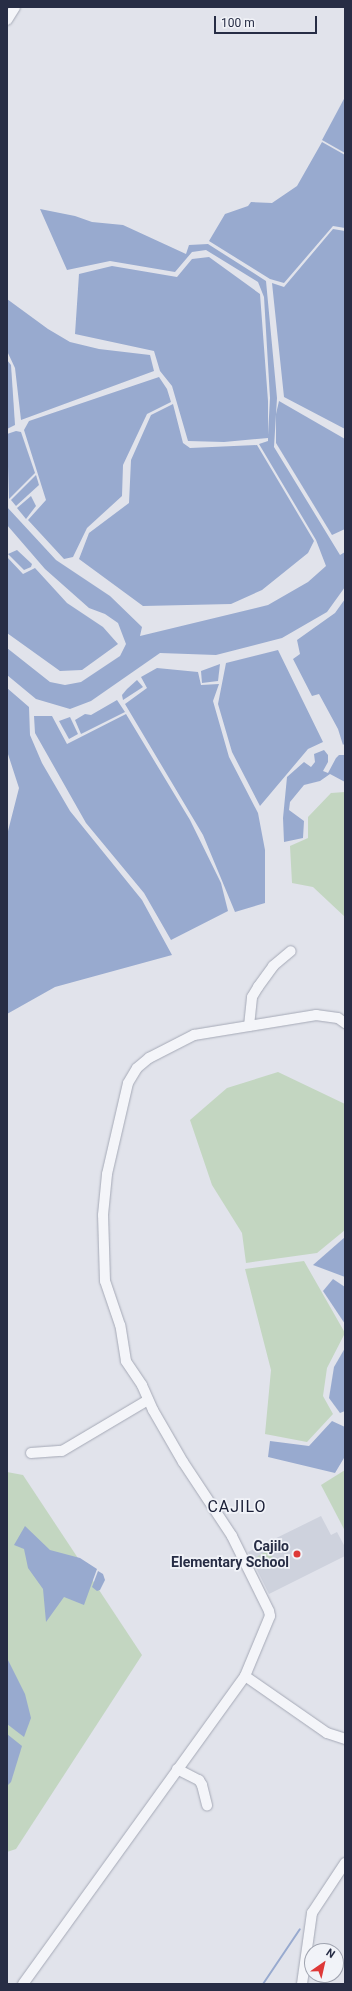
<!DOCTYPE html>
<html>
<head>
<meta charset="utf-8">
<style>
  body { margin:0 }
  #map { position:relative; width:352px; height:1991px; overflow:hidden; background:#e1e3eb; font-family:Roboto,sans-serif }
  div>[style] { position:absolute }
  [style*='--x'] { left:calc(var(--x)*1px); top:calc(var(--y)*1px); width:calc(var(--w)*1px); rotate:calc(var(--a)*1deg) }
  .built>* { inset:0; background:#ced2dd }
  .green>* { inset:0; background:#c3d6c1; transform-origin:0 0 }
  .water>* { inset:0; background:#98aacf }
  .stream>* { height:2px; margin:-1px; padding:0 1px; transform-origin:1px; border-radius:1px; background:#98aacf }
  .roads { filter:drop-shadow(0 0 1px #a5a9b6) drop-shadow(0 0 1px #a5a9b6) }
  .minor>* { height:10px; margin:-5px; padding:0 5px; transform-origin:5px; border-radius:5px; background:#f4f5f9 }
  .dots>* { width:11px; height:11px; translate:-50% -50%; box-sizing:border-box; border:2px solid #f1f3f8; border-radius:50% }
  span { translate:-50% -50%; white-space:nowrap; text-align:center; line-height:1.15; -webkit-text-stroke:3.5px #f1f3f8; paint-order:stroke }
  .poi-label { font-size:14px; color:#272d45; font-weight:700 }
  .right { translate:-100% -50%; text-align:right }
  .quarter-label { font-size:16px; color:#191e36; letter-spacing:1px }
  .frame { position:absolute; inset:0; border:8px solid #272d45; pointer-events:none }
  .north { position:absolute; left:304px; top:1943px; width:40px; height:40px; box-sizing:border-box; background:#f1f3f8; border:1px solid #a0a4b0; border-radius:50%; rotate:34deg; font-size:11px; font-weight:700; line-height:16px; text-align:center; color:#272d45 }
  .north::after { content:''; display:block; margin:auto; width:14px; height:18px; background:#de3938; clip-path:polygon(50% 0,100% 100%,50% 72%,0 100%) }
  .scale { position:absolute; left:214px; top:16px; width:103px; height:18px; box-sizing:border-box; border:2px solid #272d45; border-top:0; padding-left:5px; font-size:12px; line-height:14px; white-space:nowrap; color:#272d45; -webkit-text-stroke:3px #f1f3f8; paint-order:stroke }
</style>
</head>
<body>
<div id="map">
  <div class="built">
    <div style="clip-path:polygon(321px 1516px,331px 1535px,337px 1532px,345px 1547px,345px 1556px,269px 1594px,248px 1552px)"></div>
  </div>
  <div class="green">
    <div style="clip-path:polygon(345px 792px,345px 917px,313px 887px,292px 883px,290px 846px,308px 838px,308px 817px,331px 793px)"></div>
    <div style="clip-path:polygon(278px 1072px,345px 1104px,345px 1230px,317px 1253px,246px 1263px,242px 1233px,212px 1185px,190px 1120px,227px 1088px)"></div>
    <div style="clip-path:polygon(304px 1261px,345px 1333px,327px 1368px,323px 1396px,333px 1414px,307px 1442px,265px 1434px,271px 1370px,245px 1269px)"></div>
    <div style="clip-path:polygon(345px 1470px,345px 1531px,321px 1485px)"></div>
    <div style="clip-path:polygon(7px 1472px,23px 1475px,142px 1655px,16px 1849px,7px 1852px)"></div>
    <div style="left:268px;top:1550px;width:9px;height:17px;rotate:58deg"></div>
  </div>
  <div class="water">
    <div style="clip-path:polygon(345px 97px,345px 153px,322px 140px)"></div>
    <div style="clip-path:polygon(322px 142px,345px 155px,345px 228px,333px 226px,284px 283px,270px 279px,209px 241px,225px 214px,248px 206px,251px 202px,272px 203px,297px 186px)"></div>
    <div style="clip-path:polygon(40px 209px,75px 216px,92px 222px,123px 225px,186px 254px,189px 245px,208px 244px,266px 281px,277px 398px,274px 447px,340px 555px,345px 552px,345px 587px,327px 612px,282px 638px,216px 655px,160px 653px,91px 701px,70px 709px,36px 699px,7px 675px,7px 648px,50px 682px,65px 685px,81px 682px,120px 656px,126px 644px,118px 623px,105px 614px,89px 608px,45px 569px,7px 525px,7px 507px,56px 560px,110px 596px,142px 627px,140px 636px,268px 605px,308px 582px,326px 566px,316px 540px,259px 444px,268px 441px,268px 438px,224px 442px,188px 441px,172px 386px,160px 371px,154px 351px,75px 334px,79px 274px,112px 266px,177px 277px,192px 259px,209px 257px,260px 294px,268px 401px,268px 435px,270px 398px,264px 297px,258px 282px,206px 250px,192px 252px,175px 272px,110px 261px,67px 270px)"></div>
    <div style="clip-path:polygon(333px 229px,345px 231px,345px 429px,284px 397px,272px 283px,284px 287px)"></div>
    <div style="clip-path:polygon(7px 299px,48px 329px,70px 342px,99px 349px,150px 355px,154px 371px,21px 420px,15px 368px,7px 351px)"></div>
    <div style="clip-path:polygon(7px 360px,11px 365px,15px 425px,7px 429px)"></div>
    <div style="clip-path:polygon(159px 377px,167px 389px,171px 402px,147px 414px,123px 465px,122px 496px,87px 528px,73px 557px,64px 559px,28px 520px,46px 500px,24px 430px,29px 421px)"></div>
    <div style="clip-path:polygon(279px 401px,345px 439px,345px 529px,332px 535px,276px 443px,276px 414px)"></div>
    <div style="clip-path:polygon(173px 404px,183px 443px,190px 448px,257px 445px,314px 541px,308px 553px,262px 590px,231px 604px,143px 606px,79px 559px,89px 533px,129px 503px,131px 460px,151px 415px)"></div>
    <div style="clip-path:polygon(16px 431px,21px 432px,35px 473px,9px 499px,7px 434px)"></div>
    <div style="clip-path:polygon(36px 475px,39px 485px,16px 506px,11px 500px)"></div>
    <div style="clip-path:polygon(31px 496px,36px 506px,26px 519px,17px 508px)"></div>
    <div style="clip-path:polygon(17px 550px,32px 564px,31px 567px,24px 570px,8px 554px)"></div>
    <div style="clip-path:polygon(7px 557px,23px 574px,35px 568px,67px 603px,103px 627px,118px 644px,82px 670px,60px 671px,7px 633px)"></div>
    <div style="clip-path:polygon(345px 599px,345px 743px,343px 745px,338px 729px,319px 694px,312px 696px,293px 659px,300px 654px,297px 640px,335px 613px)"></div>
    <div style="clip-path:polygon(278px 650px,323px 742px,308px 749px,260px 806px,232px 752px,218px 704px,226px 663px)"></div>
    <div style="clip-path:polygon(220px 664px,218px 681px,202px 683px,201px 671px)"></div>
    <div style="clip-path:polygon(157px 668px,198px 672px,201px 685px,219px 684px,213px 701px,229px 757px,258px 813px,265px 850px,265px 903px,235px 912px,203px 835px,125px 704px,147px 688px,141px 677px)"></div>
    <div style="clip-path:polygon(137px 680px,143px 687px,123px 700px,122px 695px,127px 689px)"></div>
    <div style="clip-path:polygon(7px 688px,29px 707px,30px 735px,42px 763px,70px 811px,142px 900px,172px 955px,55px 987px,7px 1014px,7px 835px,19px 788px,7px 751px)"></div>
    <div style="clip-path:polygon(117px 700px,125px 712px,81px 734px,75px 720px,85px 714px,91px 715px)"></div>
    <div style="clip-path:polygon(126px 714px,190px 820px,221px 883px,228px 911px,171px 940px,144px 893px,86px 823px,35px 733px,34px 716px,52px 716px,67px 744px)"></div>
    <div style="clip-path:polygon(70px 717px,78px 734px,69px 739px,59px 721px)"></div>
    <div style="clip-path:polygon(324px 750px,328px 755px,328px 762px,323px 771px,328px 773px,336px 758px,339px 755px,345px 755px,345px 782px,330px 774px,320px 781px,304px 785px,290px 802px,289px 810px,304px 821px,303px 838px,284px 842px,283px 818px,287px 777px,304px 762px,311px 767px,315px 762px,314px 754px)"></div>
    <div style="clip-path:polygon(345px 1237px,345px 1277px,313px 1265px)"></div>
    <div style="clip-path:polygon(333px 1279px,345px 1287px,345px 1324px,323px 1291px)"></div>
    <div style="clip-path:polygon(345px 1348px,345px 1411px,340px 1413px,329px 1398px,334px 1367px)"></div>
    <div style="clip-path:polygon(332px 1421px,345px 1427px,344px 1458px,335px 1473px,268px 1457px,270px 1441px,309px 1446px)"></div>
    <div style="clip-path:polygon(25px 1526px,50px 1550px,80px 1558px,97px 1569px,84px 1605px,64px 1597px,46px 1622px,43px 1589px,28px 1568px,24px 1549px,14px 1545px)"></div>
    <div style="clip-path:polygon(98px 1571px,103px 1574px,105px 1580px,100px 1590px,97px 1591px,92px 1587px)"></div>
    <div style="clip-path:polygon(7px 1658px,25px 1694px,31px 1718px,24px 1737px,7px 1724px)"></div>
    <div style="clip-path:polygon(7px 1734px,22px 1746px,11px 1782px,7px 1786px)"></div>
  </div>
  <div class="stream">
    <div style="--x:263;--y:1984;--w:66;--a:-56.1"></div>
  </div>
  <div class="roads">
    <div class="minor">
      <div style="--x:7;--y:20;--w:15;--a:-58"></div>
      <div style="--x:249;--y:1026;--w:29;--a:-84"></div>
      <div style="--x:252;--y:997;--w:12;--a:-59"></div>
      <div style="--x:258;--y:987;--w:26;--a:-54"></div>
      <div style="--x:273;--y:966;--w:23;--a:-40"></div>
      <div style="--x:31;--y:1453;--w:31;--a:-4"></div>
      <div style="--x:62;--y:1451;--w:100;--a:-30.7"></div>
      <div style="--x:245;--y:1676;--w:65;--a:-67.4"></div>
      <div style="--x:270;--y:1616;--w:5;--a:-101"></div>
      <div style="--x:269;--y:1611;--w:84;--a:-116.3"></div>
      <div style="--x:232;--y:1536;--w:89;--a:-123.5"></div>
      <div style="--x:183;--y:1462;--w:60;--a:-120"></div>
      <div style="--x:153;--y:1410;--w:27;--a:-114"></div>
      <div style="--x:142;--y:1385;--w:29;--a:-124"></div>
      <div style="--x:126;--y:1361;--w:36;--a:-99"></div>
      <div style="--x:120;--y:1325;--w:46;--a:-108.8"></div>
      <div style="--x:105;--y:1281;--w:66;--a:-91.7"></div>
      <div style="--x:103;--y:1215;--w:41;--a:-84.4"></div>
      <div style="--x:107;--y:1174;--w:93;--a:-77"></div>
      <div style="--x:128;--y:1083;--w:17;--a:-59"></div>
      <div style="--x:137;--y:1068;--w:16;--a:-40"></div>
      <div style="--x:149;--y:1058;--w:51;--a:-27.1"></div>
      <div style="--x:194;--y:1035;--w:124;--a:-9.3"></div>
      <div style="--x:316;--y:1015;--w:22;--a:8"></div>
      <div style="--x:338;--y:1018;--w:9;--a:36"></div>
      <div style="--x:177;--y:1769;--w:25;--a:27"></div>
      <div style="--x:199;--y:1780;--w:6;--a:59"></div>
      <div style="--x:202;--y:1785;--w:21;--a:76"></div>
      <div style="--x:23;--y:1984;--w:380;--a:-54.2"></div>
      <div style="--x:245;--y:1676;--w:100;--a:34.8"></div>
      <div style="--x:327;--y:1733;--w:19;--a:18"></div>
      <div style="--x:302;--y:1984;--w:72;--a:-82"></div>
      <div style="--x:312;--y:1913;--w:60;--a:-56.6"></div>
    </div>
  </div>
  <div class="dots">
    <div style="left:297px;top:1554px;background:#de3938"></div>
  </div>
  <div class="poi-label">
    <span class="right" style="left:289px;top:1554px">Cajilo<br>Elementary School</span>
  </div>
  <div class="quarter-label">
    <span style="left:237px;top:1507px">CAJILO</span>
  </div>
  <div class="frame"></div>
  <div class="north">N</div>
  <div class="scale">100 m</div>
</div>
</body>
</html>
